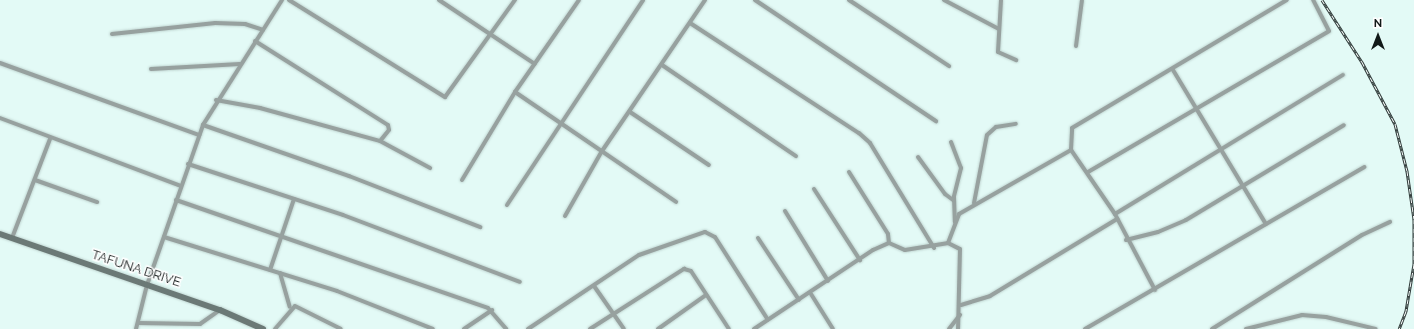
<!DOCTYPE html>
<html>
<head>
<meta charset="utf-8">
<style>
  body { margin:0 }
  #map { position:relative; width:1414px; height:329px; overflow:hidden; background:#e3faf6; font-family:Raleway,sans-serif }
  div>[style] { position:absolute }
  [style*='--x'] { left:calc(var(--x)*1px); top:calc(var(--y)*1px); width:calc(var(--w)*1px); rotate:calc(var(--a)*1deg) }
  .roads { filter:drop-shadow(0 0 1px #c1d6d2) drop-shadow(0 0 1px #c1d6d2) }
  .street>* { height:4px; margin:-2px; padding:0 2px; transform-origin:2px; border-radius:2px; background:#97a19f }
  .secondary>* { height:6px; margin:-3px; padding:0 3px; transform-origin:3px; border-radius:3px; background:#6b7976 }
  .rail>* { height:3px; margin-top:-1.5px; transform-origin:0; background:repeating-linear-gradient(90deg,#fff 0 4.5px,#303a39 0 9px); box-sizing:border-box; border-block:1px solid #303a39 }
  span { translate:-50% -50%; white-space:nowrap; text-align:center; line-height:1.15; -webkit-text-stroke:3px #fff; paint-order:stroke }
  .street-label { font-size:13px; color:#111918 }
  .north { position:absolute; left:1358px; top:16px; width:40px; height:40px; -webkit-text-stroke:3px #fff; paint-order:stroke; rotate:0deg; font-size:11px; font-weight:700; line-height:16px; text-align:center; color:#111918 }
  .north::after { content:''; display:block; margin:auto; width:14px; height:18px; background:#111918; clip-path:polygon(50% 0,100% 100%,50% 72%,0 100%) }
</style>
</head>
<body>
<div id="map">
  <div class="roads">
    <div class="street">
      <div style="--x:289;--y:0;--w:184;--a:31.9"></div>
      <div style="--x:445;--y:97;--w:120;--a:-54.2"></div>
      <div style="--x:439;--y:0;--w:115;--a:33.7"></div>
      <div style="--x:755;--y:0;--w:218;--a:33.8"></div>
      <div style="--x:849;--y:0;--w:120;--a:33.4"></div>
      <div style="--x:944;--y:0;--w:62;--a:27.8"></div>
      <div style="--x:1001;--y:0;--w:52;--a:93.3"></div>
      <div style="--x:998;--y:52;--w:20;--a:24"></div>
      <div style="--x:690;--y:23;--w:202;--a:33.1"></div>
      <div style="--x:859;--y:133;--w:15;--a:42"></div>
      <div style="--x:870;--y:143;--w:123;--a:58.6"></div>
      <div style="--x:112;--y:34;--w:104;--a:-6.1"></div>
      <div style="--x:215;--y:23;--w:30;--a:2"></div>
      <div style="--x:245;--y:24;--w:19;--a:18"></div>
      <div style="--x:255;--y:41;--w:157;--a:32.3"></div>
      <div style="--x:388;--y:125;--w:5;--a:79"></div>
      <div style="--x:389;--y:130;--w:14;--a:129"></div>
      <div style="--x:1076;--y:46;--w:46;--a:-82.6"></div>
      <div style="--x:0;--y:63;--w:212;--a:19.9"></div>
      <div style="--x:662;--y:65;--w:162;--a:34.2"></div>
      <div style="--x:151;--y:69;--w:89;--a:-3.2"></div>
      <div style="--x:1173;--y:70;--w:180;--a:58.9"></div>
      <div style="--x:515;--y:92;--w:195;--a:34.3"></div>
      <div style="--x:216;--y:100;--w:45;--a:10.3"></div>
      <div style="--x:260;--y:108;--w:124;--a:15.4"></div>
      <div style="--x:380;--y:141;--w:57;--a:28.4"></div>
      <div style="--x:630;--y:112;--w:95;--a:33.9"></div>
      <div style="--x:0;--y:118;--w:193;--a:20.6"></div>
      <div style="--x:203;--y:125;--w:155;--a:19.3"></div>
      <div style="--x:349;--y:176;--w:141;--a:21.3"></div>
      <div style="--x:951;--y:142;--w:28;--a:69"></div>
      <div style="--x:961;--y:168;--w:30;--a:104"></div>
      <div style="--x:954;--y:197;--w:25;--a:88"></div>
      <div style="--x:918;--y:157;--w:46;--a:53.9"></div>
      <div style="--x:945;--y:194;--w:10;--a:37"></div>
      <div style="--x:188;--y:164;--w:163;--a:18.2"></div>
      <div style="--x:343;--y:215;--w:189;--a:20.7"></div>
      <div style="--x:849;--y:172;--w:73;--a:57.8"></div>
      <div style="--x:888;--y:234;--w:9;--a:84"></div>
      <div style="--x:1088;--y:172;--w:279;--a:-30.3"></div>
      <div style="--x:1329;--y:31;--w:35;--a:-117"></div>
      <div style="--x:35;--y:180;--w:66;--a:19.5"></div>
      <div style="--x:462;--y:180;--w:103;--a:-58.9"></div>
      <div style="--x:515;--y:92;--w:112;--a:-55.2"></div>
      <div style="--x:814;--y:189;--w:85;--a:57.1"></div>
      <div style="--x:176;--y:200;--w:330;--a:19.1"></div>
      <div style="--x:488;--y:308;--w:28;--a:49"></div>
      <div style="--x:974;--y:203;--w:69;--a:-79.2"></div>
      <div style="--x:987;--y:135;--w:12;--a:-42"></div>
      <div style="--x:996;--y:127;--w:20;--a:-9"></div>
      <div style="--x:507;--y:205;--w:246;--a:-56.4"></div>
      <div style="--x:785;--y:211;--w:82;--a:58.4"></div>
      <div style="--x:1115;--y:214;--w:78;--a:-124.5"></div>
      <div style="--x:1071;--y:150;--w:22;--a:-87"></div>
      <div style="--x:1072;--y:128;--w:250;--a:-30.8"></div>
      <div style="--x:565;--y:216;--w:75;--a:-60.4"></div>
      <div style="--x:602;--y:151;--w:183;--a:-55.7"></div>
      <div style="--x:164;--y:237;--w:181;--a:17.3"></div>
      <div style="--x:337;--y:291;--w:103;--a:21.6"></div>
      <div style="--x:12;--y:238;--w:106;--a:-69"></div>
      <div style="--x:758;--y:238;--w:74;--a:56.5"></div>
      <div style="--x:1126;--y:240;--w:33;--a:-14"></div>
      <div style="--x:1158;--y:232;--w:30;--a:-23"></div>
      <div style="--x:1186;--y:220;--w:184;--a:-31"></div>
      <div style="--x:948;--y:243;--w:31;--a:-69"></div>
      <div style="--x:959;--y:214;--w:129;--a:-29.7"></div>
      <div style="--x:270;--y:270;--w:75;--a:-71.3"></div>
      <div style="--x:280;--y:273;--w:35;--a:74"></div>
      <div style="--x:594;--y:286;--w:52;--a:55.1"></div>
      <div style="--x:1155;--y:290;--w:86;--a:-117.8"></div>
      <div style="--x:1115;--y:214;--w:267;--a:-31.4"></div>
      <div style="--x:811;--y:294;--w:41;--a:57.8"></div>
      <div style="--x:961;--y:305;--w:30;--a:-17"></div>
      <div style="--x:990;--y:296;--w:149;--a:-31.2"></div>
      <div style="--x:138;--y:323;--w:62;--a:0.9"></div>
      <div style="--x:200;--y:324;--w:24;--a:-35"></div>
      <div style="--x:136;--y:329;--w:45;--a:-76"></div>
      <div style="--x:147;--y:285;--w:170;--a:-70.7"></div>
      <div style="--x:203;--y:125;--w:148;--a:-57.7"></div>
      <div style="--x:275;--y:329;--w:30;--a:-49"></div>
      <div style="--x:295;--y:306;--w:51;--a:26.6"></div>
      <div style="--x:464;--y:329;--w:34;--a:-34"></div>
      <div style="--x:528;--y:329;--w:133;--a:-33.7"></div>
      <div style="--x:639;--y:255;--w:70;--a:-19.2"></div>
      <div style="--x:705;--y:232;--w:11;--a:27"></div>
      <div style="--x:715;--y:237;--w:98;--a:57.4"></div>
      <div style="--x:590;--y:329;--w:112;--a:-32.6"></div>
      <div style="--x:684;--y:269;--w:7;--a:16"></div>
      <div style="--x:691;--y:271;--w:69;--a:56.8"></div>
      <div style="--x:658;--y:329;--w:59;--a:-35.3"></div>
      <div style="--x:754;--y:329;--w:143;--a:-33.6"></div>
      <div style="--x:873;--y:250;--w:17;--a:-24"></div>
      <div style="--x:889;--y:243;--w:17;--a:24"></div>
      <div style="--x:905;--y:250;--w:44;--a:-9.2"></div>
      <div style="--x:948;--y:243;--w:13;--a:27"></div>
      <div style="--x:960;--y:249;--w:80;--a:91.4"></div>
      <div style="--x:949;--y:329;--w:18;--a:-52"></div>
      <div style="--x:1085;--y:329;--w:323;--a:-30.1"></div>
      <div style="--x:1212;--y:329;--w:177;--a:-32.1"></div>
      <div style="--x:1362;--y:235;--w:31;--a:-25"></div>
      <div style="--x:1246;--y:329;--w:58;--a:-14"></div>
      <div style="--x:1302;--y:315;--w:24;--a:5"></div>
      <div style="--x:1326;--y:317;--w:51;--a:13.5"></div>
    </div>
    <div class="secondary">
      <div style="--x:0;--y:234;--w:233;--a:19.1"></div>
      <div style="--x:220;--y:310;--w:47;--a:23.8"></div>
    </div>
  </div>
  <div class="rail">
    <div style="--x:1322;--y:0;--w:74;--a:57.2"></div>
    <div style="--x:1362;--y:62;--w:70;--a:62"></div>
    <div style="--x:1395;--y:124;--w:49;--a:75.7"></div>
    <div style="--x:1407;--y:171;--w:49;--a:81.7"></div>
    <div style="--x:1414;--y:219;--w:45;--a:90"></div>
    <div style="--x:1414;--y:264;--w:48;--a:99.7"></div>
    <div style="--x:1406;--y:311;--w:19;--a:111"></div>
  </div>
  <div class="street-label">
    <span style="left:136px;top:269px;rotate:18deg">TAFUNA DRIVE</span>
  </div>
  <div class="north">N</div>
</div>
</body>
</html>
